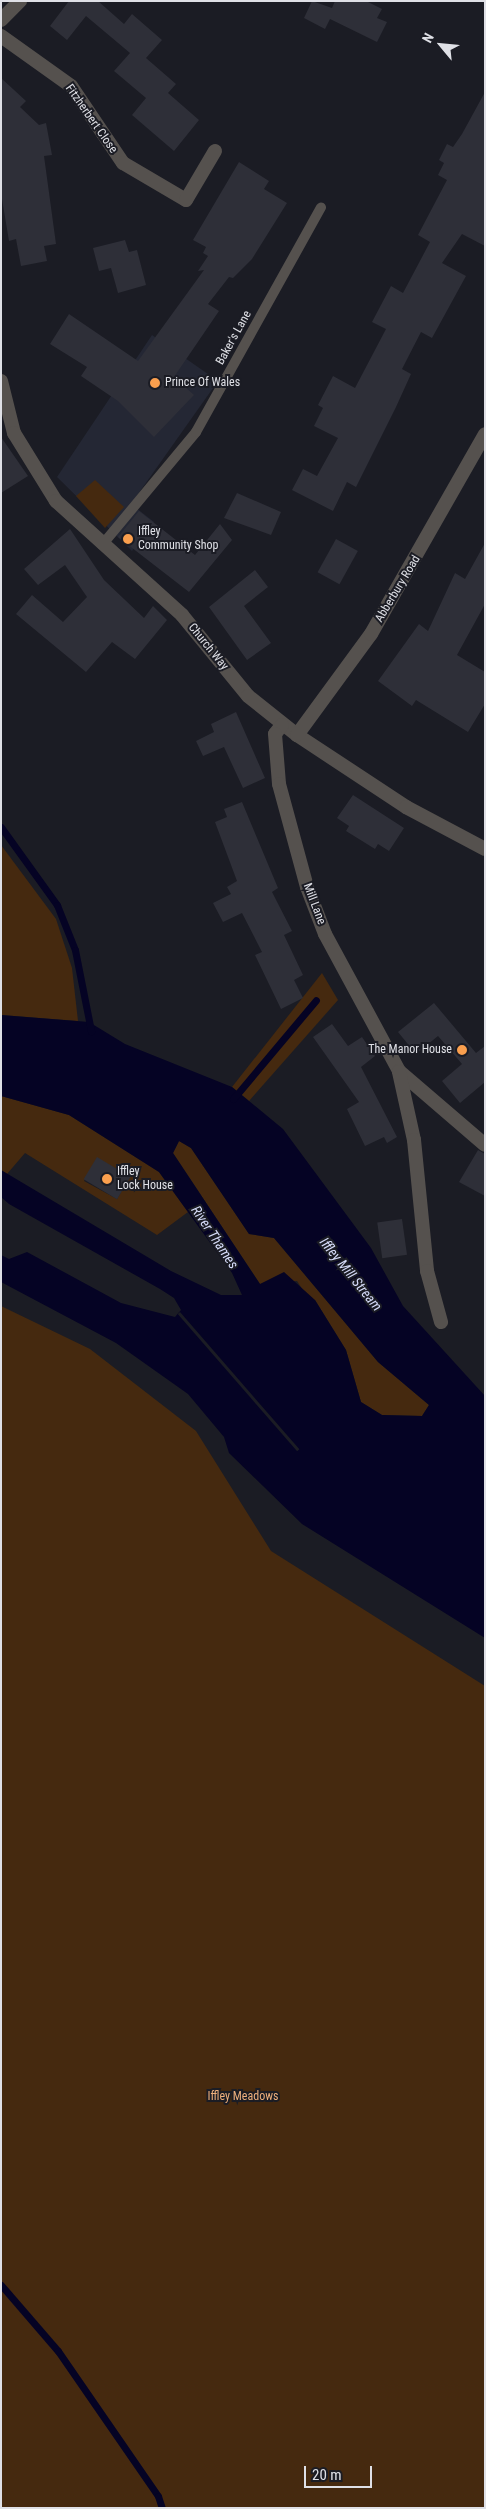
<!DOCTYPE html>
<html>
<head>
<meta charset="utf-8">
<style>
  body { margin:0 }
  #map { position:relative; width:486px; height:2509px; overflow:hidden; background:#1b1c24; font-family:"Roboto Condensed",sans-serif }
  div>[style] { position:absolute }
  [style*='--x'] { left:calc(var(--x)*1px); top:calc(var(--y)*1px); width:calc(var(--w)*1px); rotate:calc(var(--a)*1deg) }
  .built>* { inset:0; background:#242734 }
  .green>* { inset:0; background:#45290f }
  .water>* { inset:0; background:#050324 }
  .pier>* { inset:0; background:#1b1c24; transform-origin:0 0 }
  .stream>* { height:7px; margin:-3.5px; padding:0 3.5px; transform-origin:3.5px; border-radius:3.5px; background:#050324 }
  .building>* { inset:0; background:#2e2f38; transform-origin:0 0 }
  .service>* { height:10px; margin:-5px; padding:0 5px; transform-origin:5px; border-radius:5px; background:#55514e }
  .minor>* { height:14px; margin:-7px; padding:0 7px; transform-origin:7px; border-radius:7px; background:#55514e }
  .dots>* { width:14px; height:14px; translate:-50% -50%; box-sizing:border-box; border:2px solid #1b1c24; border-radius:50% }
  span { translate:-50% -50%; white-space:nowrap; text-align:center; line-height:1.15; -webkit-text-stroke:4px #1b1c24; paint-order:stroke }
  .street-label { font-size:12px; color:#dfe0e6 }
  .poi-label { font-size:12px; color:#dfe0e6 }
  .left { translate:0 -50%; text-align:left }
  .right { translate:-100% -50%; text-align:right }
  .park-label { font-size:12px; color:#edaf7c }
  .water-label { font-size:14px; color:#d5dbf8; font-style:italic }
  .frame { position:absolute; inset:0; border:2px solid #dfe0e6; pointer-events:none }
  .north { position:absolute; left:416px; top:20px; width:50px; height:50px; -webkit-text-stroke:4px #1b1c24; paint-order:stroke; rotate:298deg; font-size:14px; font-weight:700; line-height:20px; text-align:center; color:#dfe0e6 }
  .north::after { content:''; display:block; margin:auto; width:18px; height:22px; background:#dfe0e6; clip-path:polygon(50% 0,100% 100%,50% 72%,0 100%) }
  .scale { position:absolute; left:304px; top:2466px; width:68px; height:22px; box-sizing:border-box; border:2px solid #dfe0e6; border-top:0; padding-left:6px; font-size:15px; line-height:18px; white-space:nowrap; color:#dfe0e6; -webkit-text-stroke:4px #1b1c24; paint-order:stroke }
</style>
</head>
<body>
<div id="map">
  <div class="built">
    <div style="clip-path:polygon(152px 335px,218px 381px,131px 504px,154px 522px,132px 551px,57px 477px)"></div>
  </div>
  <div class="green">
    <div style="clip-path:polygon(95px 480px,124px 507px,105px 528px,76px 496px)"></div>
    <div style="clip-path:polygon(1px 845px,56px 919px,72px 968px,78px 1021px,1px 1015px)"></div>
    <div style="clip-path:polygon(322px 973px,338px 1000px,249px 1101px,232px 1087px)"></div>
    <div style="clip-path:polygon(evenodd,1px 1096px,69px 1115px,159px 1172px,188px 1212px,157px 1235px,25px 1153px,7px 1174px,1px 1170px,1px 1096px,97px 1158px,130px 1177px,117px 1199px,84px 1181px,97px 1158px)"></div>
    <div style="clip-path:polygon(179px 1141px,191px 1148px,249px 1234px,274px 1238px,378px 1362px,429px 1405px,422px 1416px,382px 1415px,361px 1402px,346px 1350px,315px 1300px,308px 1298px,297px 1281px,260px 1284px,173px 1153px)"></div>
    <div style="clip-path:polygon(1px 1306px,90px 1349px,196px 1431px,271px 1551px,485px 1686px,485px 2508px,1px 2508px)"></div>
  </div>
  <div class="water">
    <div style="clip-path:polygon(evenodd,1px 1015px,89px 1022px,125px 1044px,232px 1087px,283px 1129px,371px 1248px,403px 1306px,485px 1396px,485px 1638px,302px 1524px,229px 1453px,224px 1437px,188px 1394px,116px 1343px,1px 1282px,1px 1255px,9px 1259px,27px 1252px,121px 1303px,175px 1317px,181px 1310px,174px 1298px,160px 1289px,9px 1204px,1px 1197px,1px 1170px,171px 1271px,221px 1295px,242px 1295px,232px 1273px,159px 1172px,69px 1115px,1px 1096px,1px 1015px,179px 1141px,191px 1148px,249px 1234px,274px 1238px,378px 1362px,429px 1405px,422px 1416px,382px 1415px,361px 1402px,346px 1350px,315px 1300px,284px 1272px,260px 1284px,173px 1153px,179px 1141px)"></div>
  </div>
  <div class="pier">
    <div style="left:180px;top:1312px;width:182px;height:3px;rotate:49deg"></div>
  </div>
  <div class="stream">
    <div style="--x:1;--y:827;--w:96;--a:54.3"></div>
    <div style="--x:57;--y:905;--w:48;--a:68.2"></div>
    <div style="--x:75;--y:950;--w:83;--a:78.8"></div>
    <div style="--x:233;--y:1099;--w:129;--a:-50"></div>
    <div style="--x:1;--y:2285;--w:87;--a:49.2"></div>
    <div style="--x:58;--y:2351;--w:176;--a:55.4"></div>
    <div style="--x:158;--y:2496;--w:13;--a:72"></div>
  </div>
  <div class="building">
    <div style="clip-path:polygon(69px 1px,98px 1px,124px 24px,132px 14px,162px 40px,146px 58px,176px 84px,168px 93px,199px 120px,174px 151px,132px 115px,146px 98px,114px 71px,130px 53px,86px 16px,67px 40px,50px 26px)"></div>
    <div style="clip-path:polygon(312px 1px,332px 8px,335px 1px,366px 1px,382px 9px,377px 18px,387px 22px,377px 42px,330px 19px,325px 29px,304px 18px)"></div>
    <div style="clip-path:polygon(1px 78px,26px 101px,20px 107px,39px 125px,46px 123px,52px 155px,44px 156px,56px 244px,44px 246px,47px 261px,21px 266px,16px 239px,9px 241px,1px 193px)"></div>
    <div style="clip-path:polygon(485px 92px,485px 246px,462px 234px,442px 263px,466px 276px,432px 338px,421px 332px,402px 369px,411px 374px,396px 407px,356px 487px,347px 482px,333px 511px,292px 490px,303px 469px,317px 476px,338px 438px,314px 426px,323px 408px,318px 405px,333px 376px,355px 388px,386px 329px,372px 322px,391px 286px,403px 293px,430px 242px,418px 235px,447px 180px,438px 175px,444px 163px,439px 160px,447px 144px,453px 147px,462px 134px)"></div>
    <div style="clip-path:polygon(239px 162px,269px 181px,264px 189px,287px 203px,252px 259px,233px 278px,229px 277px,208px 304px,219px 311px,174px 377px,194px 395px,154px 437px,118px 401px,81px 376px,87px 367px,50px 344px,69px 314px,138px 361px,204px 270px,198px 271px,208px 256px,203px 253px,206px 247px,193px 240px)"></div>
    <div style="clip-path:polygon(125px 240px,129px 252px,137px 250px,146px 285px,118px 293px,111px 268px,99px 271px,93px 248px)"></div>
    <div style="clip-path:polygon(1px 437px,28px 476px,1px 493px)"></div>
    <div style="clip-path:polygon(237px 493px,281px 512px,271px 535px,224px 518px)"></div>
    <div style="clip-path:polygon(139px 511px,195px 555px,220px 524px,232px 540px,189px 592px,118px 537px)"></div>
    <div style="clip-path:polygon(70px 529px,104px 580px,144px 618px,153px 606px,167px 620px,135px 659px,112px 642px,86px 672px,16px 614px,32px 595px,63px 622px,87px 597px,65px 565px,38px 585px,24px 569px)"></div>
    <div style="left:336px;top:539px;width:25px;height:38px;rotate:29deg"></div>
    <div style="clip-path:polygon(485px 543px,485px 604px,457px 655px,485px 672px,485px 704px,468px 732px,416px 700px,412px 706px,378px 681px,419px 624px,428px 631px,455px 573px,465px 579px)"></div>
    <div style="clip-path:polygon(255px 570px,268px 587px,244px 606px,271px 643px,247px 660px,209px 607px)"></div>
    <div style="clip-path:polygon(236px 712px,265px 778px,243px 788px,224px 747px,203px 756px,196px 741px,214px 732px,211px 724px)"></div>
    <div style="clip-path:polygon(353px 795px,404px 828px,389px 851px,378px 844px,375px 849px,346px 831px,349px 826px,337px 818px)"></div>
    <div style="clip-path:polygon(242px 802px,278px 888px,272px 892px,292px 931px,284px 935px,303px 975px,294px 980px,303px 998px,281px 1009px,255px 955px,262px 952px,242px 913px,223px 922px,213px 903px,231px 894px,227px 887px,237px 881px,215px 822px,227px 817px,224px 809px)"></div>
    <div style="clip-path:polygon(434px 1003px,476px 1053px,485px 1046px,485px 1082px,460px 1103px,442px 1081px,462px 1064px,438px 1036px,416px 1054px,398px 1032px)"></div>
    <div style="clip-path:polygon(332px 1024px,348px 1046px,362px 1037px,375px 1056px,361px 1067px,397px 1137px,387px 1143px,384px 1137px,365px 1146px,347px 1109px,359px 1102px,313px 1037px)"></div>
    <div style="clip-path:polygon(478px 1150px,485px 1154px,485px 1196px,459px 1182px)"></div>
    <div style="left:97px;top:1157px;width:39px;height:26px;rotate:31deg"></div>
    <div style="left:402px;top:1219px;width:36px;height:25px;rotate:82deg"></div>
  </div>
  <div class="service">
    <div style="--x:102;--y:545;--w:147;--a:-50.2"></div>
    <div style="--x:196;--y:432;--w:257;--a:-60.9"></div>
  </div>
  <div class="minor">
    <div style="--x:1;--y:20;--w:27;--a:-45"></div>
    <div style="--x:1;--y:36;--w:86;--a:35.5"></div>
    <div style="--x:71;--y:86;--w:93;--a:56"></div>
    <div style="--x:123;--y:163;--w:73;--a:30.4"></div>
    <div style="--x:186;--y:200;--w:57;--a:-59.4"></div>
    <div style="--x:1;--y:381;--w:54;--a:76"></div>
    <div style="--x:14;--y:433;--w:80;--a:58.3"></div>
    <div style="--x:56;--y:501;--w:170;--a:42.1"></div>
    <div style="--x:182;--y:615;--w:104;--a:50.8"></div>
    <div style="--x:248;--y:696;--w:63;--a:38.5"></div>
    <div style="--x:297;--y:735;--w:131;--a:33.4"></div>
    <div style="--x:406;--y:807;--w:89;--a:28"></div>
    <div style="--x:282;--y:725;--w:11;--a:128"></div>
    <div style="--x:275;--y:734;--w:50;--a:85.4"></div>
    <div style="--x:279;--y:784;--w:107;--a:74.8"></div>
    <div style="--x:307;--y:887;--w:50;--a:69"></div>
    <div style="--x:325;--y:934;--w:156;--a:61.6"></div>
    <div style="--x:399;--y:1071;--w:113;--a:40.7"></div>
    <div style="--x:297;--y:735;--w:125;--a:-53.8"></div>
    <div style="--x:371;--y:634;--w:230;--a:-60.3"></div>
    <div style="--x:399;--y:1072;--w:70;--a:77.6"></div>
    <div style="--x:414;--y:1140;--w:132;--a:84.3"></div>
    <div style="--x:427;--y:1271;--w:53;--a:74.6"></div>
  </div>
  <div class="dots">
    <div style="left:155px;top:383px;background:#fa9f4e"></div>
    <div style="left:128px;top:539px;background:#fa9f4e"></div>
    <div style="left:462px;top:1050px;background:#fa9f4e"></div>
    <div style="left:107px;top:1179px;background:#fa9f4e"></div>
  </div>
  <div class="street-label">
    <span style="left:91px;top:119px;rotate:55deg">Fitzherbert Close</span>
    <span style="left:234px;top:338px;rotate:-61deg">Baker's Lane</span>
    <span style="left:398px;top:589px;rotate:-59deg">Abberbury Road</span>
    <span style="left:208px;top:647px;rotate:51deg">Church Way</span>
    <span style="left:314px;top:904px;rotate:69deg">Mill Lane</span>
  </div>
  <div class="poi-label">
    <span class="left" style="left:165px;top:383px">Prince Of Wales</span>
    <span class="left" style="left:138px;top:539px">Iffley<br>Community Shop</span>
    <span class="right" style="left:452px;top:1050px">The Manor House</span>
    <span class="left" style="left:117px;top:1179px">Iffley<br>Lock House</span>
  </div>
  <div class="park-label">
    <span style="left:243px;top:2097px">Iffley Meadows</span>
  </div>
  <div class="water-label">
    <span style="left:215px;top:1237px;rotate:56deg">River Thames</span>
    <span style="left:351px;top:1274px;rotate:51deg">Iffley Mill Stream</span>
  </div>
  <div class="frame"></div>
  <div class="north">N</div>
  <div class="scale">20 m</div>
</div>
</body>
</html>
